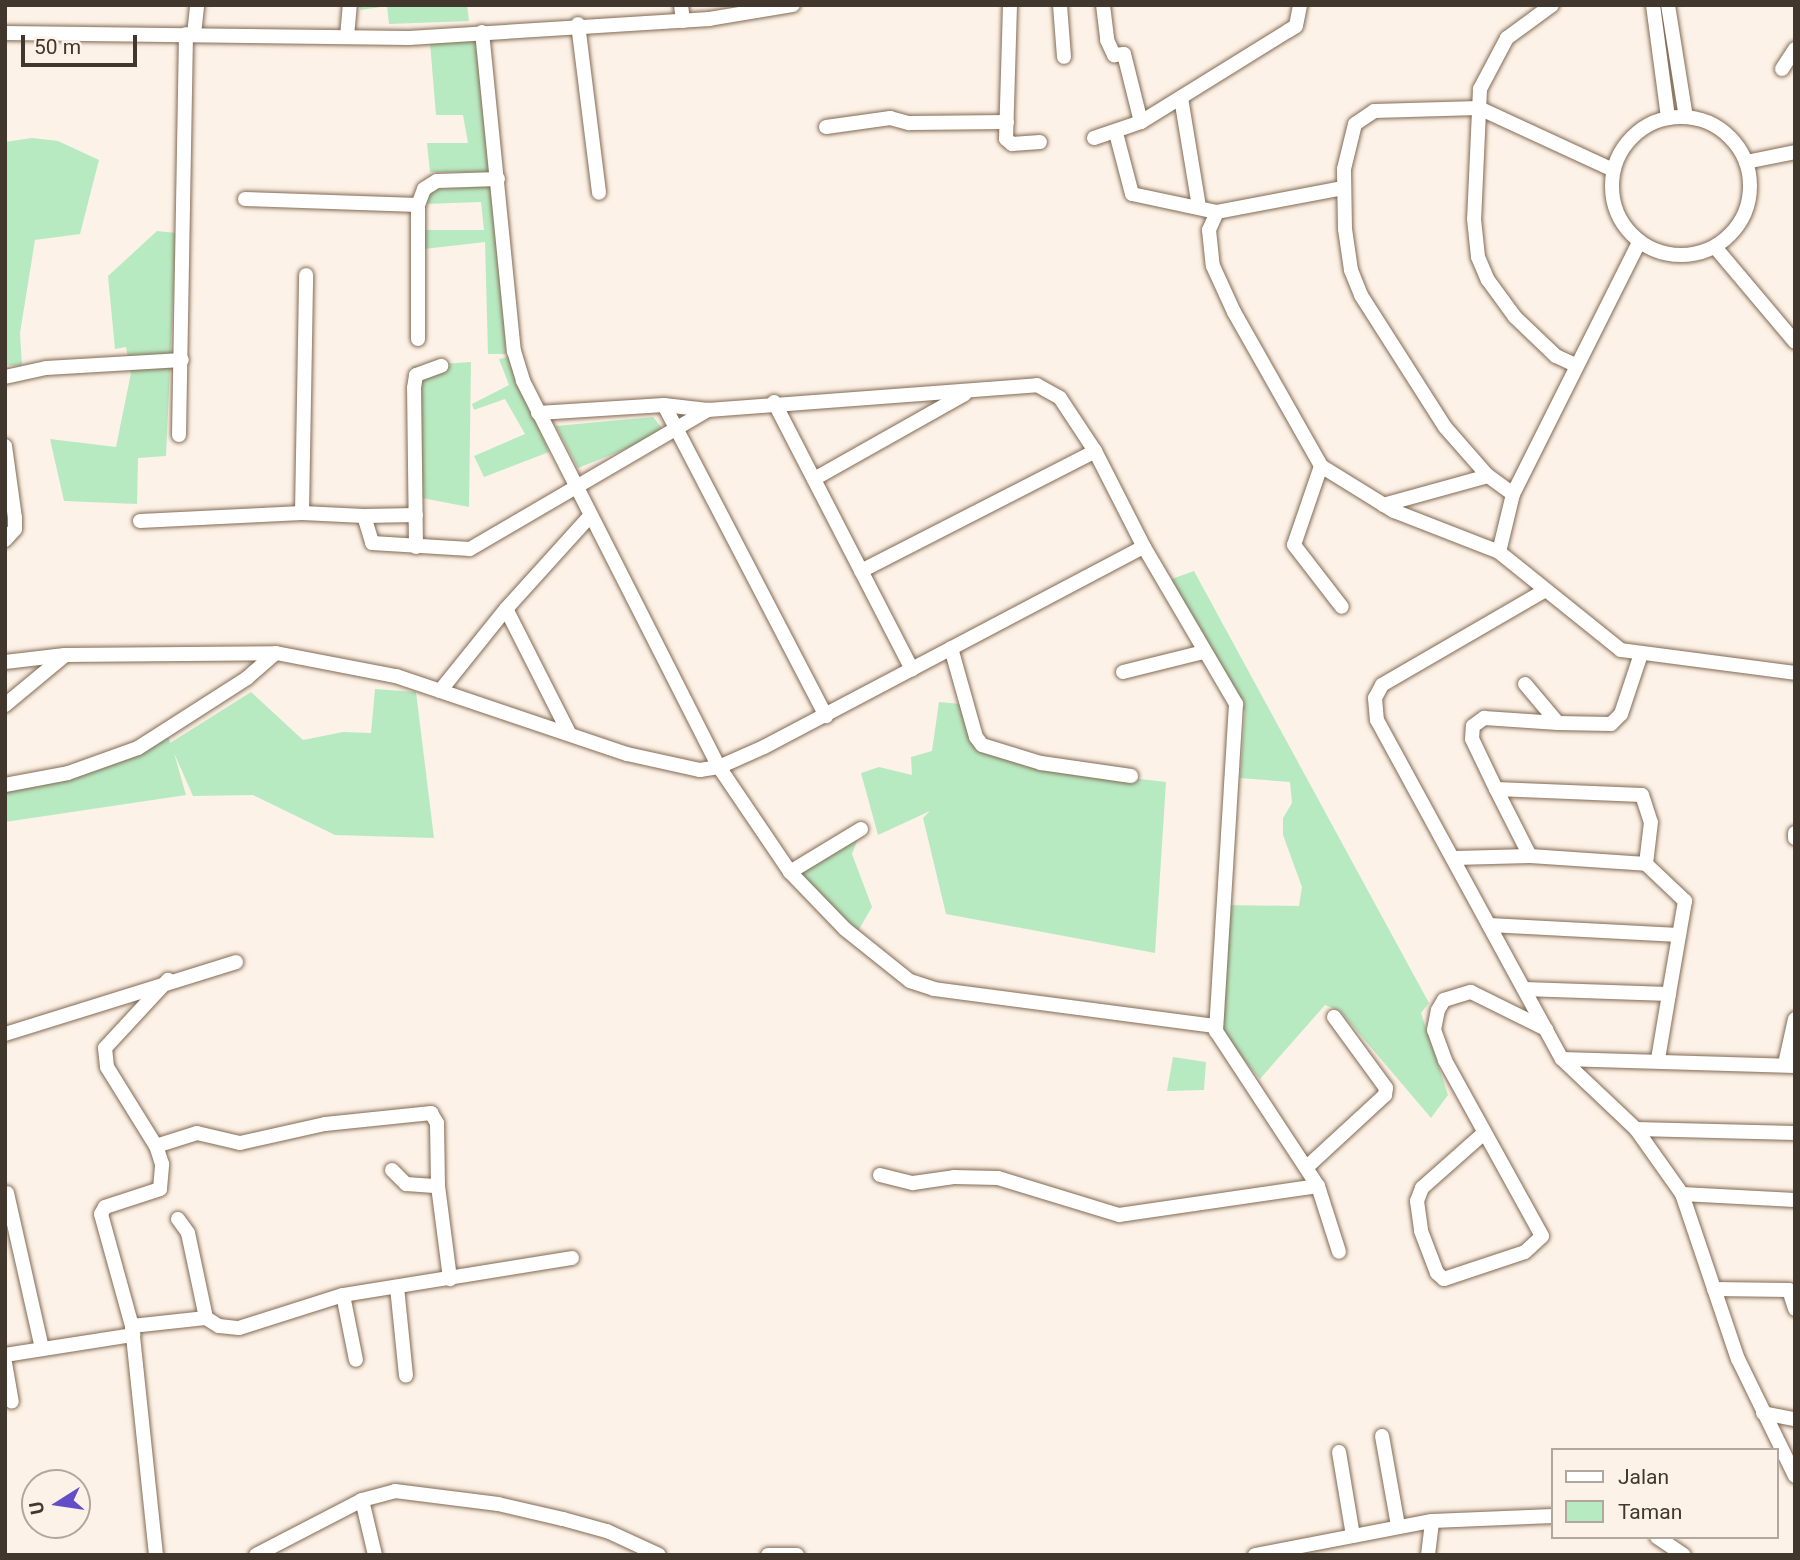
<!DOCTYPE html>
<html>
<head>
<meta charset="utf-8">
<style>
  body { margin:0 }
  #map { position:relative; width:1800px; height:1560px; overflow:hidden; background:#fdf2e7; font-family:Roboto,sans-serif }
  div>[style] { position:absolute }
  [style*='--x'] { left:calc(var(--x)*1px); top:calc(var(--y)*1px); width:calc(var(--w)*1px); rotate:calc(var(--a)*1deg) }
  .green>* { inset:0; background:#b8eac2 }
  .roads { filter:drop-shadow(0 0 2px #826a53) drop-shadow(0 0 2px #826a53) }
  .minor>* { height:14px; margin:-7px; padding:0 7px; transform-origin:7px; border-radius:7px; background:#fff }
  .minor>.ring { margin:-7px; padding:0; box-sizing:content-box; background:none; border:14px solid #fff; border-radius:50% }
  span { translate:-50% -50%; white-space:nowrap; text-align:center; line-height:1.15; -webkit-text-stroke:5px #fdf2e7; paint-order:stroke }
  .frame { position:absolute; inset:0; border:7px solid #42372d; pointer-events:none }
  .legend { position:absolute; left:1551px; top:1448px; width:228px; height:91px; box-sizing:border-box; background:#fdf2e7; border:2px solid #b2a79d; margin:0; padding:9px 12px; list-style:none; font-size:21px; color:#42372d }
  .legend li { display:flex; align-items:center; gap:14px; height:35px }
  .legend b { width:35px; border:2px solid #b2a79d }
  .north { position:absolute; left:21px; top:1469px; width:70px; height:70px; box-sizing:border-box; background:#fdf2e7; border:2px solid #b2a79d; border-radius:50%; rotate:258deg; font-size:19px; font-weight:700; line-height:28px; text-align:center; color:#42372d }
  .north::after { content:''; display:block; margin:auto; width:24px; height:32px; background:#634ec7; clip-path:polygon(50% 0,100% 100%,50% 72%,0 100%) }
  .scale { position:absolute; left:21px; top:35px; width:116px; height:32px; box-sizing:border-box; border:4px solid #42372d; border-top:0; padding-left:9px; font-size:21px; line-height:24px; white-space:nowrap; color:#42372d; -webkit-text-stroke:5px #fdf2e7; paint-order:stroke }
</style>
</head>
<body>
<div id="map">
  <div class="green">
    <div style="clip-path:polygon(358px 5px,467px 5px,469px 21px,389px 24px,387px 6px,361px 10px)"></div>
    <div style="clip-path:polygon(476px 29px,489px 172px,430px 172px,427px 143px,468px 143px,463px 115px,436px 115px,429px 31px)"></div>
    <div style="clip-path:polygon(32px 138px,58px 141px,99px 160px,80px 234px,35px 240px,20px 333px,22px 366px,5px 365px,5px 142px)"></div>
    <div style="clip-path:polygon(495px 186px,506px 354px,488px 354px,485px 242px,424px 249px,423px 230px,484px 230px,481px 202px,424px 204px,425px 190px)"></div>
    <div style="clip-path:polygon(157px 231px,176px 233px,166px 456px,138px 458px,137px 504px,64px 501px,50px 439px,116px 447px,131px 373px,126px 347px,115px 349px,108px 276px)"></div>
    <div style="clip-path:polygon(509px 357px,549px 452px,484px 477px,474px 456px,525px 434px,505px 399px,474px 410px,472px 404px,509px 385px,499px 359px)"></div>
    <div style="clip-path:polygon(471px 362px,469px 507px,422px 498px,412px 366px)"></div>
    <div style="clip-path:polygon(653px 417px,666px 433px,578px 468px,556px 426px)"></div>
    <div style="clip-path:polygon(1194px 571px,1429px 1003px,1421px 1013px,1448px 1095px,1431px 1118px,1340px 1011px,1325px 1005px,1260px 1079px,1216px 1026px,1224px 905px,1299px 906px,1302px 887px,1283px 835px,1283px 818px,1292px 803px,1290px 782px,1240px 778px,1245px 712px,1169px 580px)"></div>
    <div style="clip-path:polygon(375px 689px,416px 692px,434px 838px,335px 835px,253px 795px,193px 796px,174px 753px,186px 795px,5px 822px,5px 784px,52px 776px,168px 736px,170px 743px,251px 692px,303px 740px,343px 732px,371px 733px)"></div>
    <div style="clip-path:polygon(939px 702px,961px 704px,983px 752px,1036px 767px,1166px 782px,1155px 953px,946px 914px,923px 818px,930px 811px,878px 835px,861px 773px,879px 767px,912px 775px,911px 757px,932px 751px)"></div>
    <div style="clip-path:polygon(859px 836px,852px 854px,872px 907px,858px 931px,796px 874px)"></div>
    <div style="clip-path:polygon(1173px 1057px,1206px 1062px,1204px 1090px,1167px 1091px)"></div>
  </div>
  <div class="roads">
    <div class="minor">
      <div style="--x:681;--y:5;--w:16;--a:83"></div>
      <div style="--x:1010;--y:5;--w:134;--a:91.7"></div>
      <div style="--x:1006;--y:139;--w:8;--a:40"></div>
      <div style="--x:1012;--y:144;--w:28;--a:-4"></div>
      <div style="--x:1060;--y:5;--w:52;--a:85.6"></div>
      <div style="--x:1103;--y:5;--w:35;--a:83"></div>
      <div style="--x:1107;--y:40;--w:17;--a:65"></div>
      <div style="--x:1114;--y:55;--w:10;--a:-6"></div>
      <div style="--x:1124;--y:54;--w:70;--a:76"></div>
      <div style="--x:1552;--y:5;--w:56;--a:143.7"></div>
      <div style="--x:1507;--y:38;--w:58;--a:117.9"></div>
      <div style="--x:1480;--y:89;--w:130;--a:92.6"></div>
      <div style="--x:1474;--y:219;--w:38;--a:84"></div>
      <div style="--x:1478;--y:257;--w:25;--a:67"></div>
      <div style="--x:1488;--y:280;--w:46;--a:53.9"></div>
      <div style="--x:1515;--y:317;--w:57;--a:43.6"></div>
      <div style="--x:1556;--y:356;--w:21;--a:25"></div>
      <div style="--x:1653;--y:5;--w:114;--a:82.4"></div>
      <div style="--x:1668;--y:5;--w:113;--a:80.9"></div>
      <div style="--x:578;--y:24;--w:170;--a:82.9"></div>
      <div style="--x:482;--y:32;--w:321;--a:84.3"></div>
      <div style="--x:514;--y:351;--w:31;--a:73"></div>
      <div style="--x:523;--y:381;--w:433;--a:63.1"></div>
      <div style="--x:719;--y:767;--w:127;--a:55.9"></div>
      <div style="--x:790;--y:872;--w:79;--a:46"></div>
      <div style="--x:845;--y:929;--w:83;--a:38.7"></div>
      <div style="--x:910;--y:981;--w:25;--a:18"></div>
      <div style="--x:934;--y:989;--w:284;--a:7.5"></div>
      <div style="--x:5;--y:33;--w:404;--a:0.7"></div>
      <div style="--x:409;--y:38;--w:301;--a:-3.6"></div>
      <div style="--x:709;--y:19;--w:85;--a:-9.5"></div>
      <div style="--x:194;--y:35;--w:30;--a:-84"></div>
      <div style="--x:347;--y:37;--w:32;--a:-85"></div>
      <div style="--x:1782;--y:69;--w:24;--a:-57"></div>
      <div style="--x:1181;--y:98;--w:110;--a:80.6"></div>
      <div class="ring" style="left:1612px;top:117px;width:124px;height:124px"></div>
      <div style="--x:826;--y:127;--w:65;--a:-8"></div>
      <div style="--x:890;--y:118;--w:20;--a:15"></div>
      <div style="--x:909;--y:123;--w:98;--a:-0.6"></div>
      <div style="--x:1116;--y:133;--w:63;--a:75.3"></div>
      <div style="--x:1132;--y:194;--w:87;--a:12"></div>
      <div style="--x:1094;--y:138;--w:50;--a:-18.8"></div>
      <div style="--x:1141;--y:122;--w:173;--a:-31.8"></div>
      <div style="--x:1288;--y:31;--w:9;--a:-32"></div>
      <div style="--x:1296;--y:26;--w:21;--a:-79"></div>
      <div style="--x:1746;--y:162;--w:50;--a:-11.5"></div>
      <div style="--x:1343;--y:188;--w:128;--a:169.2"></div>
      <div style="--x:1217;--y:212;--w:20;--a:114"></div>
      <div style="--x:1209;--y:230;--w:36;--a:84"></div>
      <div style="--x:1213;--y:266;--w:51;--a:65.5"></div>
      <div style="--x:1234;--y:312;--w:177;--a:60.5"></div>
      <div style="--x:1321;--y:466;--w:86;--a:31.7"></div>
      <div style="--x:1394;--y:511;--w:113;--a:21.3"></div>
      <div style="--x:1499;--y:552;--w:156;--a:38.8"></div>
      <div style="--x:1621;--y:650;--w:176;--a:7.5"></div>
      <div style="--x:245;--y:199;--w:173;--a:2"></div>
      <div style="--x:1715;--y:247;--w:124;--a:49.9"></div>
      <div style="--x:418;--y:339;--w:134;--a:-90"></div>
      <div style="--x:418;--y:205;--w:17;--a:-69"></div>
      <div style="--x:424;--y:189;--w:15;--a:-32"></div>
      <div style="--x:437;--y:181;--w:61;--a:-1.9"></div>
      <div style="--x:5;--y:377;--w:42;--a:-12.4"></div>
      <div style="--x:46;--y:368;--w:136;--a:-3.4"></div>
      <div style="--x:774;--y:402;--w:301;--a:62.7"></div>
      <div style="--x:664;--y:405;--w:351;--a:62.5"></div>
      <div style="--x:538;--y:413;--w:126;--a:-3.6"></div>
      <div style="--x:664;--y:405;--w:44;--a:6.5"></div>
      <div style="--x:708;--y:410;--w:330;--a:-4.3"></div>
      <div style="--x:1037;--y:385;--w:26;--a:29"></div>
      <div style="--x:1060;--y:398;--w:64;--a:56.6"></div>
      <div style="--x:1095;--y:451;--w:108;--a:63"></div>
      <div style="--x:1144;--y:547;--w:182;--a:59.6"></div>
      <div style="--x:1236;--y:704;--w:328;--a:93.5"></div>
      <div style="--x:1216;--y:1031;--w:186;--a:56.7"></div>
      <div style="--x:179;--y:435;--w:401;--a:-89"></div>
      <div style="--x:5;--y:446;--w:73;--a:82.1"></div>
      <div style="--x:15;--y:518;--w:11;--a:90"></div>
      <div style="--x:15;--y:529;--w:15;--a:132"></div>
      <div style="--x:1321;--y:466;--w:83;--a:108.9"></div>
      <div style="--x:1294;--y:545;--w:78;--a:52.3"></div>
      <div style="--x:814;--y:479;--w:173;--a:-29.4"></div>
      <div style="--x:1513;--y:494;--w:31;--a:-144"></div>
      <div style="--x:1488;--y:476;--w:65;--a:-131.3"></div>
      <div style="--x:1445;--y:427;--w:156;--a:-122.5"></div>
      <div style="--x:1361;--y:295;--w:27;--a:-112"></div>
      <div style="--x:1351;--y:270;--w:41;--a:-98.3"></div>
      <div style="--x:1345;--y:229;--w:60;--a:-91"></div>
      <div style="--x:1344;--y:169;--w:46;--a:-76.3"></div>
      <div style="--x:1355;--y:124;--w:23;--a:-34"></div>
      <div style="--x:1374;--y:111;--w:105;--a:-1.6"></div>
      <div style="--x:1479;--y:108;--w:148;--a:24.8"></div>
      <div style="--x:1383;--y:505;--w:109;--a:-15.4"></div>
      <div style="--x:302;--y:513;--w:238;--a:-89"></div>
      <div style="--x:364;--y:516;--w:52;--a:-1.1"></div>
      <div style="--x:140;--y:521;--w:162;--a:-2.8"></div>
      <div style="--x:302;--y:513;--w:62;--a:2.8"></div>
      <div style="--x:364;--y:516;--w:28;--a:73"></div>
      <div style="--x:372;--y:543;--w:98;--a:3.5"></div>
      <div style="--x:470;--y:549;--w:276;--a:-30.3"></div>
      <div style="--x:416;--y:547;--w:159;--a:-90.7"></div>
      <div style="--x:414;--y:388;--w:13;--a:-81"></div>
      <div style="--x:416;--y:375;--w:27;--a:-20"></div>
      <div style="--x:1499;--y:552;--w:60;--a:-76.4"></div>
      <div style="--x:1513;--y:494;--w:282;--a:-63.4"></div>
      <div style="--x:861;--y:571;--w:263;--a:-27.1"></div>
      <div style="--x:1544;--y:591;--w:187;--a:149.9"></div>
      <div style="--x:1382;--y:685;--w:15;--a:118"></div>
      <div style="--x:1375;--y:698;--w:22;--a:85"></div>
      <div style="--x:1377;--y:720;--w:386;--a:61.4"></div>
      <div style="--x:1562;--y:1059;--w:102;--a:43.4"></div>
      <div style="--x:1636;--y:1129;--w:80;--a:54.7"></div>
      <div style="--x:1682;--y:1194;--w:174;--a:71.3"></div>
      <div style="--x:1738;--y:1359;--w:130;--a:64"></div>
      <div style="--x:951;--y:648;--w:92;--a:74.3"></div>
      <div style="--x:976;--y:737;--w:10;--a:53"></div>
      <div style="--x:982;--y:745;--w:62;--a:17"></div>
      <div style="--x:1041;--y:763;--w:91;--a:8.2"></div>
      <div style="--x:5;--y:662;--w:60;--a:-6.7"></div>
      <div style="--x:65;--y:655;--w:211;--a:-0.5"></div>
      <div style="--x:276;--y:653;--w:122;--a:10.9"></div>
      <div style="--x:396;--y:676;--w:244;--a:18.7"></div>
      <div style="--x:627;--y:754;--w:75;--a:12.4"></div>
      <div style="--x:700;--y:770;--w:19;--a:-9"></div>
      <div style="--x:719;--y:767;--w:49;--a:-24"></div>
      <div style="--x:764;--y:747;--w:429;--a:-27.8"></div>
      <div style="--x:1123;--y:672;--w:83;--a:-13.9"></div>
      <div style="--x:1525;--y:684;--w:51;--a:49.8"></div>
      <div style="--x:1558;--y:723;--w:53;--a:1.1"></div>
      <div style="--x:1611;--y:724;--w:14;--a:-45"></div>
      <div style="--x:1621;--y:714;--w:63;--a:-71.6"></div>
      <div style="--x:440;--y:691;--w:105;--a:-51.2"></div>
      <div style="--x:5;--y:705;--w:77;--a:-39.7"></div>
      <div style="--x:569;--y:733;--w:139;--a:-116.9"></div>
      <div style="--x:506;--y:609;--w:125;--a:-47.9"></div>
      <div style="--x:5;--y:785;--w:64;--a:-10.8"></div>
      <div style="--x:68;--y:773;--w:74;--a:-19.7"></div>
      <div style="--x:138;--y:748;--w:130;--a:-32.7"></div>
      <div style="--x:247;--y:678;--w:38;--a:-41"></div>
      <div style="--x:1496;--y:789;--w:55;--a:-115.6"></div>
      <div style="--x:1472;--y:739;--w:13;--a:-86"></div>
      <div style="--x:1473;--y:726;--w:14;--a:-36"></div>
      <div style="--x:1484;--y:718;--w:74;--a:3.9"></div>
      <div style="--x:1795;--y:833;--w:5;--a:90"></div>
      <div style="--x:1530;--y:856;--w:75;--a:-116.9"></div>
      <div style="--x:1496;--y:789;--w:146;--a:2.4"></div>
      <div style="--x:1642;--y:795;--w:28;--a:72"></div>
      <div style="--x:1651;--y:822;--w:42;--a:96.8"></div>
      <div style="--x:1455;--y:858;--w:75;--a:-1.5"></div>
      <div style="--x:1530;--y:856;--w:116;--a:3.9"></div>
      <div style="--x:1646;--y:864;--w:54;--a:43.5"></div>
      <div style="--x:1685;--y:901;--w:94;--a:99.8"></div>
      <div style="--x:790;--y:872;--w:83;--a:-31.2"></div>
      <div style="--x:1489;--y:925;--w:190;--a:3"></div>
      <div style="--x:1524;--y:989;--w:145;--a:2"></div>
      <div style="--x:1669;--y:994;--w:66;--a:99.6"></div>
      <div style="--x:5;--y:1034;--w:242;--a:-17.3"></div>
      <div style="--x:1562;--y:1059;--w:233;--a:1.7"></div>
      <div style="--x:1785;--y:1064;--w:46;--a:-77.5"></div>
      <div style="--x:1636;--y:1129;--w:159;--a:1.4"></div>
      <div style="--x:1484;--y:1133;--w:83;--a:138.4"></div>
      <div style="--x:1422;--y:1188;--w:14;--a:111"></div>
      <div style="--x:1417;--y:1201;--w:30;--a:82"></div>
      <div style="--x:1421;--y:1231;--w:45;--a:69.1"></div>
      <div style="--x:1437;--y:1273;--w:9;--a:41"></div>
      <div style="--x:1444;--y:1279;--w:85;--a:-18.4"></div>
      <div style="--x:1525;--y:1252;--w:23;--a:-43"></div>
      <div style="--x:1542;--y:1236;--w:201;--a:-118.9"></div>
      <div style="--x:1445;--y:1060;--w:32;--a:-110"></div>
      <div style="--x:1434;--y:1030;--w:20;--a:-79"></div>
      <div style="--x:1438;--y:1010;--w:12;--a:-59"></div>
      <div style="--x:1444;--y:1000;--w:28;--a:-17"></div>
      <div style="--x:1471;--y:992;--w:84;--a:26.3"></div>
      <div style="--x:156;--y:1146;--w:93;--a:-121.8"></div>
      <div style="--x:107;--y:1067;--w:19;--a:-96"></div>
      <div style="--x:105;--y:1048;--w:93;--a:-47.2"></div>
      <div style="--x:1308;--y:1166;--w:105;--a:-42.7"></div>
      <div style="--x:1385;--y:1095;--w:7;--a:-82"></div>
      <div style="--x:1386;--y:1088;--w:88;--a:-126.2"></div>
      <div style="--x:392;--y:1170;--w:20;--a:45"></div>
      <div style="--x:406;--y:1184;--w:32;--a:4"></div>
      <div style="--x:880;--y:1175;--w:34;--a:14"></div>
      <div style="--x:913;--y:1183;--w:41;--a:-8.3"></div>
      <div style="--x:954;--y:1177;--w:44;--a:1.3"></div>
      <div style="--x:998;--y:1178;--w:127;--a:17"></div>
      <div style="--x:1119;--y:1215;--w:201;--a:-8.3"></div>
      <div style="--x:1318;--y:1186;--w:69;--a:72.3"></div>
      <div style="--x:7;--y:1193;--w:159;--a:77.3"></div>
      <div style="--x:1682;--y:1194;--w:113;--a:3"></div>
      <div style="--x:178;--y:1219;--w:17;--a:54"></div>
      <div style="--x:188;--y:1233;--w:87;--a:78"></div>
      <div style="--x:397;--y:1287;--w:89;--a:84.2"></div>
      <div style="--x:1714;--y:1289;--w:75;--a:0.8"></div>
      <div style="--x:1789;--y:1290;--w:20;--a:72"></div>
      <div style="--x:343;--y:1295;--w:66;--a:78.7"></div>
      <div style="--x:132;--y:1326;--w:74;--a:-6.2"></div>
      <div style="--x:206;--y:1318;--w:15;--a:32"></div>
      <div style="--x:219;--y:1326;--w:20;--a:6"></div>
      <div style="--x:239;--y:1328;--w:109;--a:-17.6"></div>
      <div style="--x:343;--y:1295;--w:232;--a:-9.2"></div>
      <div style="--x:5;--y:1355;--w:130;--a:-8.9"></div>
      <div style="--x:5;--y:1363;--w:39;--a:80"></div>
      <div style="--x:1763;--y:1413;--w:33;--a:11"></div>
      <div style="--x:1382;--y:1436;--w:91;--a:79.9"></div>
      <div style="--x:1339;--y:1452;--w:85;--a:80.5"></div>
      <div style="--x:362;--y:1500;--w:57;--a:76.7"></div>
      <div style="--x:1657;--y:1537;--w:32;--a:34"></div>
      <div style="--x:156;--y:1555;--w:230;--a:-96"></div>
      <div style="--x:132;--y:1326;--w:116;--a:-105.5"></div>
      <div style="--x:101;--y:1214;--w:8;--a:-60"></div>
      <div style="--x:105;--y:1207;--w:58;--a:-18.1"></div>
      <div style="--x:160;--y:1189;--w:25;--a:-85"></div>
      <div style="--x:162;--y:1164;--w:19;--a:-108"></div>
      <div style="--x:156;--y:1146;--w:43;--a:-17.6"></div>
      <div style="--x:197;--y:1133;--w:44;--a:13.1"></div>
      <div style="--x:240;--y:1143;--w:87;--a:-12.6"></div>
      <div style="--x:325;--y:1124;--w:107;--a:-5.9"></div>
      <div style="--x:431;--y:1113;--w:12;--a:59"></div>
      <div style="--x:437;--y:1123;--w:63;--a:89.1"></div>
      <div style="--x:438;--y:1186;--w:94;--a:82.6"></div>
      <div style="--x:256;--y:1555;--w:119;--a:-27.4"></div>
      <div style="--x:362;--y:1500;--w:34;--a:-15"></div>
      <div style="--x:395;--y:1491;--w:104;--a:7.2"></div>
      <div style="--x:498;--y:1504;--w:67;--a:13"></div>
      <div style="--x:563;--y:1519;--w:46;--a:15.3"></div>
      <div style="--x:607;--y:1531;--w:57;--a:24.8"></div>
      <div style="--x:768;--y:1555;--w:29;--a:0"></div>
      <div style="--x:1255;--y:1555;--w:180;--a:-10.9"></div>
      <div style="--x:1432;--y:1521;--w:121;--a:-2.4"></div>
      <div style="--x:1428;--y:1555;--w:34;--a:-83"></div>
    </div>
  </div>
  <div class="frame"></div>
  <ul class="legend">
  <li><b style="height:9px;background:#fff"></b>Jalan</li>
  <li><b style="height:19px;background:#b8eac2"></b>Taman</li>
  </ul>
  <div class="north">U</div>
  <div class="scale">50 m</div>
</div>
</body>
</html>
